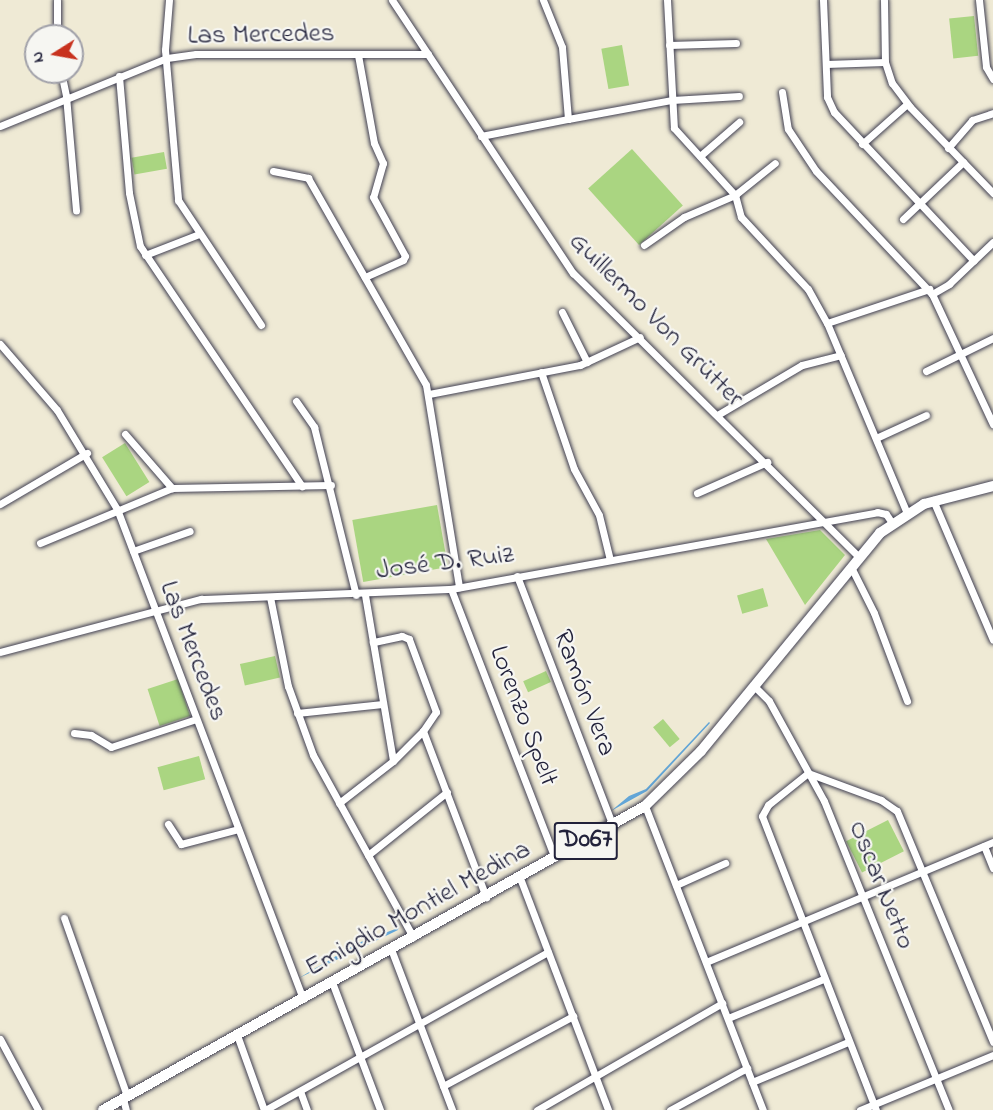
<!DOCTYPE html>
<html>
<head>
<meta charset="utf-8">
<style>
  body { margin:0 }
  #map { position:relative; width:993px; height:1110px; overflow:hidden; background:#efead5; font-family:"Indie Flower",sans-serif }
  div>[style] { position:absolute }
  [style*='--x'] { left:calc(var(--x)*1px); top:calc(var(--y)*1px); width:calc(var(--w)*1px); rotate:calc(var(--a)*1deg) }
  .green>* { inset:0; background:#aad581; transform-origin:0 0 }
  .water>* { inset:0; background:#63a6d7 }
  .roads { filter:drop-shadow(0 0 2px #414052) drop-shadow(0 0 2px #414052) }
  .street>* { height:7px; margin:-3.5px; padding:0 3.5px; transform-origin:3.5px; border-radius:3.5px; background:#fff }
  .primary>* { height:10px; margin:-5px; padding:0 5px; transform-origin:5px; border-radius:5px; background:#fff }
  span { translate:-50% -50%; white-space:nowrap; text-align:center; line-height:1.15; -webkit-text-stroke:4.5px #f6f6f2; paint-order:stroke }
  .shield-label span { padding:2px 4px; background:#f6f6f2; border:2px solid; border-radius:4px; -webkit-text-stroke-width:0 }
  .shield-label { font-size:26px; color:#22223b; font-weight:700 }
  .street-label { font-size:27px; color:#22223b }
  .north { position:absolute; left:24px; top:24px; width:60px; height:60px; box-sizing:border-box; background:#f6f6f2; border:2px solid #a1a1a9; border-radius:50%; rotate:259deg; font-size:16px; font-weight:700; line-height:24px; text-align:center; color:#22223b }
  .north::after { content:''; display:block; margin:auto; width:21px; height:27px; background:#c8321e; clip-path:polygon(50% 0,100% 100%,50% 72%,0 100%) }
</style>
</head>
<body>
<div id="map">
  <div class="green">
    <div style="left:974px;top:16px;width:40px;height:25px;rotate:84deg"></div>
    <div style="left:622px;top:45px;width:41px;height:21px;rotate:80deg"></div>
    <div style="left:632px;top:149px;width:76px;height:59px;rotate:48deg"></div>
    <div style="left:164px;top:152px;width:17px;height:33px;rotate:80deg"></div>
    <div style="left:125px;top:443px;width:46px;height:27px;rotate:58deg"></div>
    <div style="left:437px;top:505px;width:63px;height:86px;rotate:80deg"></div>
    <div style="clip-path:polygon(820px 530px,845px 555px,805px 605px,766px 539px)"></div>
    <div style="left:763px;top:588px;width:19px;height:27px;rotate:74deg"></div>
    <div style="left:275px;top:656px;width:22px;height:36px;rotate:77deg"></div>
    <div style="left:546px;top:671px;width:12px;height:25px;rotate:66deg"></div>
    <div style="left:178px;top:679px;width:39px;height:32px;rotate:72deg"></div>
    <div style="left:663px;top:719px;width:26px;height:13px;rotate:50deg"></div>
    <div style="left:199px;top:756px;width:24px;height:43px;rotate:75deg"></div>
    <div style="left:888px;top:820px;width:35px;height:47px;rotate:63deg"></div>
  </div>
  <div class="water">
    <div style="clip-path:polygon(709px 722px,710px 723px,647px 791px,611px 811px,629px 796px,646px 789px)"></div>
    <div style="clip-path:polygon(400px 922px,398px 930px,299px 978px,358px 943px,398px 928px)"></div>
  </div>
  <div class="roads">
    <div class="street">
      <div style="--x:57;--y:0;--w:36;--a:90"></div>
      <div style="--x:169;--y:0;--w:50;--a:94.6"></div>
      <div style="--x:165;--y:50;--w:151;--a:85"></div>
      <div style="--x:178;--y:200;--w:150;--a:56.4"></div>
      <div style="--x:392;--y:0;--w:328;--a:56.5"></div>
      <div style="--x:573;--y:273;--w:403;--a:44.8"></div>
      <div style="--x:667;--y:0;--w:128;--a:86.9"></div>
      <div style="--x:674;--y:128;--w:91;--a:47.7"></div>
      <div style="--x:735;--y:195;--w:23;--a:75"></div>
      <div style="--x:741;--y:217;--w:98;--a:47.1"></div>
      <div style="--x:808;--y:289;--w:39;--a:61"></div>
      <div style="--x:827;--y:323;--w:206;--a:67.2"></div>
      <div style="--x:823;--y:0;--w:97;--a:87.6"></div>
      <div style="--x:827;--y:97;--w:17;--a:65"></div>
      <div style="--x:834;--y:112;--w:204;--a:46.8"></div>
      <div style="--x:884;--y:0;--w:62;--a:89.1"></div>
      <div style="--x:885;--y:62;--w:22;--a:72"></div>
      <div style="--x:892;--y:83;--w:30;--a:53"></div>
      <div style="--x:910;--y:107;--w:120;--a:46"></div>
      <div style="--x:979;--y:0;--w:67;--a:84"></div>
      <div style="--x:986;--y:67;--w:14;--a:60"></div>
      <div style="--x:669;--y:45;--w:67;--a:-1.7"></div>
      <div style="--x:358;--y:55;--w:89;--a:79.7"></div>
      <div style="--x:374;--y:143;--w:22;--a:66"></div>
      <div style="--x:383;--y:163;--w:35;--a:106"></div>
      <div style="--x:373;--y:197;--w:67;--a:61.5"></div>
      <div style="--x:405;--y:256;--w:4;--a:117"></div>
      <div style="--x:403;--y:260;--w:42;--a:155.9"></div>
      <div style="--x:826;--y:64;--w:59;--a:-1.9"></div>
      <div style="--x:61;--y:72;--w:25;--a:78"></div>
      <div style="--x:66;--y:96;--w:115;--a:85"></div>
      <div style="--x:119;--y:76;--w:117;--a:85.1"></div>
      <div style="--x:129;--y:193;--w:54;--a:78.3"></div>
      <div style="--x:140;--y:246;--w:290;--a:56"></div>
      <div style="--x:782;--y:92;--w:37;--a:81"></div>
      <div style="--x:788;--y:129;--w:50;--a:56.3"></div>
      <div style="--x:816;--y:171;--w:169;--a:46.7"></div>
      <div style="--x:932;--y:294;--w:144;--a:64.9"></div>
      <div style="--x:568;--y:119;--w:106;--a:-10.4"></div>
      <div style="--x:672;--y:100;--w:67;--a:-3.4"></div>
      <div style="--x:0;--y:126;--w:180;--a:-22.2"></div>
      <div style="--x:167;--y:58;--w:29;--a:-8"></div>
      <div style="--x:196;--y:54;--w:232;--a:0"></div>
      <div style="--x:481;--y:136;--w:89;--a:-11.1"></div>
      <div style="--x:568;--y:119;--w:72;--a:-94.8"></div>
      <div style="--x:562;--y:47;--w:51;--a:-112"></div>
      <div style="--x:862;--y:144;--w:60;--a:-41.6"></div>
      <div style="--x:948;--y:148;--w:37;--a:-49"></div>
      <div style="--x:972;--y:120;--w:22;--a:-18"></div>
      <div style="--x:700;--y:156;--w:52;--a:-41.1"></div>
      <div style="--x:273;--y:171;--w:36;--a:11"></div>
      <div style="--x:308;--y:178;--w:238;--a:60.3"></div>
      <div style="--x:426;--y:385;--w:205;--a:80.7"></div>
      <div style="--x:903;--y:219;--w:83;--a:-43.5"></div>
      <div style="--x:644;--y:245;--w:49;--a:-35"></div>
      <div style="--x:684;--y:217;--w:56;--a:-23.3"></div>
      <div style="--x:735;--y:195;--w:51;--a:-38.7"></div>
      <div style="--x:145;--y:255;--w:58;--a:-21.3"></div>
      <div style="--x:932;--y:294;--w:20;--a:-30"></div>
      <div style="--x:949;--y:284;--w:61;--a:-43.7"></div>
      <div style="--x:562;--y:312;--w:56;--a:63.4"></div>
      <div style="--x:827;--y:323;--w:108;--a:-18.4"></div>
      <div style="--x:0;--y:344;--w:87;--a:49.2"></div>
      <div style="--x:57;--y:410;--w:116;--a:58.8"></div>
      <div style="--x:117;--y:509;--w:524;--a:69.21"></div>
      <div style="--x:926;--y:371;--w:75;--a:-26.2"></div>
      <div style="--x:541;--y:372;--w:102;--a:71.2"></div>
      <div style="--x:574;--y:469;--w:52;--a:61.5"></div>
      <div style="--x:599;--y:515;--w:46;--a:76.3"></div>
      <div style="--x:429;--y:394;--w:154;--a:-10.9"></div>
      <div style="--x:580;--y:365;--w:66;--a:-25"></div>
      <div style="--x:296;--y:401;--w:32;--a:55"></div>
      <div style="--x:314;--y:427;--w:173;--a:76"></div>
      <div style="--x:719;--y:414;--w:96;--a:-30.6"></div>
      <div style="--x:802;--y:365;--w:40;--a:-14.4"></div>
      <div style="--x:125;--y:434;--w:72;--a:49"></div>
      <div style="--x:876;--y:438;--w:55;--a:-24.7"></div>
      <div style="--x:697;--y:493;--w:77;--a:-23.9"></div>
      <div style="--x:933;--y:500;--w:152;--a:66.8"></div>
      <div style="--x:0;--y:504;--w:101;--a:-30.4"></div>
      <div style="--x:40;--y:543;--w:143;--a:-22.6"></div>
      <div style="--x:172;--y:488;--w:159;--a:-1.1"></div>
      <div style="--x:133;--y:551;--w:60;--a:-19.3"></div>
      <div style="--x:851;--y:567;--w:51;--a:63.4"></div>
      <div style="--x:874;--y:613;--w:94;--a:69.4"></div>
      <div style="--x:517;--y:576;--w:268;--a:69"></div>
      <div style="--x:451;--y:589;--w:288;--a:68.9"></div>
      <div style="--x:365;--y:595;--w:168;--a:80.4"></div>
      <div style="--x:270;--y:597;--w:91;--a:78.6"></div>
      <div style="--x:288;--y:686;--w:73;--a:70.1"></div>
      <div style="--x:313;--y:755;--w:208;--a:61.2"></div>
      <div style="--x:0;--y:652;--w:208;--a:-14.8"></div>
      <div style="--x:201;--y:599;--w:250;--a:-2.3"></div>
      <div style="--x:451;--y:589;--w:433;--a:-10.2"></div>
      <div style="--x:877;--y:512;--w:9;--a:13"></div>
      <div style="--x:886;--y:514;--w:11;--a:56"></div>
      <div style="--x:754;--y:686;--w:21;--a:45"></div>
      <div style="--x:769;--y:701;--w:114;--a:61.2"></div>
      <div style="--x:824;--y:801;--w:333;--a:68"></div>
      <div style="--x:297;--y:713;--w:86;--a:-6"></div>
      <div style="--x:423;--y:731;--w:178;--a:69.2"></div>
      <div style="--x:74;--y:733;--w:17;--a:7"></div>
      <div style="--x:91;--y:735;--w:23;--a:31"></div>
      <div style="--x:111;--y:747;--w:89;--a:-18.2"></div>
      <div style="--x:339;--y:803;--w:68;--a:-37.9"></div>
      <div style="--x:393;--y:761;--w:42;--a:-45"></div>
      <div style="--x:423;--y:731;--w:23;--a:-56"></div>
      <div style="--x:436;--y:712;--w:78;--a:-110.3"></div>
      <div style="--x:409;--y:639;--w:8;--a:-157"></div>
      <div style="--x:402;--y:636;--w:30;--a:168"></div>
      <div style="--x:645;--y:806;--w:326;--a:68.8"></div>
      <div style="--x:168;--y:824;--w:24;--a:57"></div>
      <div style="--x:181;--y:844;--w:59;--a:-14.7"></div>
      <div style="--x:984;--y:846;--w:24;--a:68"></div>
      <div style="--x:368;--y:855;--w:101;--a:-38.6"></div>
      <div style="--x:520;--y:878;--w:248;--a:69.2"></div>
      <div style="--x:676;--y:885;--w:54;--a:-24.2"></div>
      <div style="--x:64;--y:918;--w:189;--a:70.5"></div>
      <div style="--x:391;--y:949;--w:172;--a:69.2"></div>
      <div style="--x:706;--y:962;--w:311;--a:-22.7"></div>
      <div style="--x:332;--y:982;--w:137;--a:69.4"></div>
      <div style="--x:728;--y:1018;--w:103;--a:-22.3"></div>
      <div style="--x:237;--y:1035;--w:80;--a:70.2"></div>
      <div style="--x:0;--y:1039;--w:81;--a:61.8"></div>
      <div style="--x:752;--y:1082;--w:104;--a:-22.6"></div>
      <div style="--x:443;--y:1086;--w:148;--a:-28.3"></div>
      <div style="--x:300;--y:1091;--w:20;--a:70"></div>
      <div style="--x:123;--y:1099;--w:11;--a:75"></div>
      <div style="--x:265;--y:1110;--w:324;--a:-29.2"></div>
      <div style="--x:537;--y:1110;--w:214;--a:-30"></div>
      <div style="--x:670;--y:1110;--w:88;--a:-28.6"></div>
      <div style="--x:860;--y:1110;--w:144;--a:-22.5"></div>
      <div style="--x:876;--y:1110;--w:315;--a:-111.2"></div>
      <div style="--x:762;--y:816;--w:13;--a:-61"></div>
      <div style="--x:768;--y:805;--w:51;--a:-38.7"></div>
      <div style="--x:808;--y:773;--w:78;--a:20.3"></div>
      <div style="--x:881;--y:800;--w:19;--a:35"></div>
      <div style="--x:897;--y:811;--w:250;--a:67.4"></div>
    </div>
    <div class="primary">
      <div style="--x:103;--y:1110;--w:621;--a:-29.29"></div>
      <div style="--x:645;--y:806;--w:78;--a:-44.5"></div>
      <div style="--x:701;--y:751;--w:282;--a:-50.6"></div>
      <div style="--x:880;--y:533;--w:53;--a:-33.4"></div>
      <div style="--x:924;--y:504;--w:71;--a:-14.6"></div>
    </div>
  </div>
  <div class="shield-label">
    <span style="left:586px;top:841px">D067</span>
  </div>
  <div class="street-label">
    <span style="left:261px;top:35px;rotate:-1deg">Las Mercedes</span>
    <span style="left:656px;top:320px;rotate:45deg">Guillermo Von Grütter</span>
    <span style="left:445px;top:563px;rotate:-7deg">José D. Ruiz</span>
    <span style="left:193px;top:651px;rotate:69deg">Las Mercedes</span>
    <span style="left:584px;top:693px;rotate:69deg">Ramón Vera</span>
    <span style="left:523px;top:716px;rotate:69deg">Lorenzo Spelt</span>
    <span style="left:881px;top:885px;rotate:68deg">Oscar Netto</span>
    <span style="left:418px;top:909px;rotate:-29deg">Emigdio Montiel Medina</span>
  </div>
  <div class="north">N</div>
</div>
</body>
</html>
